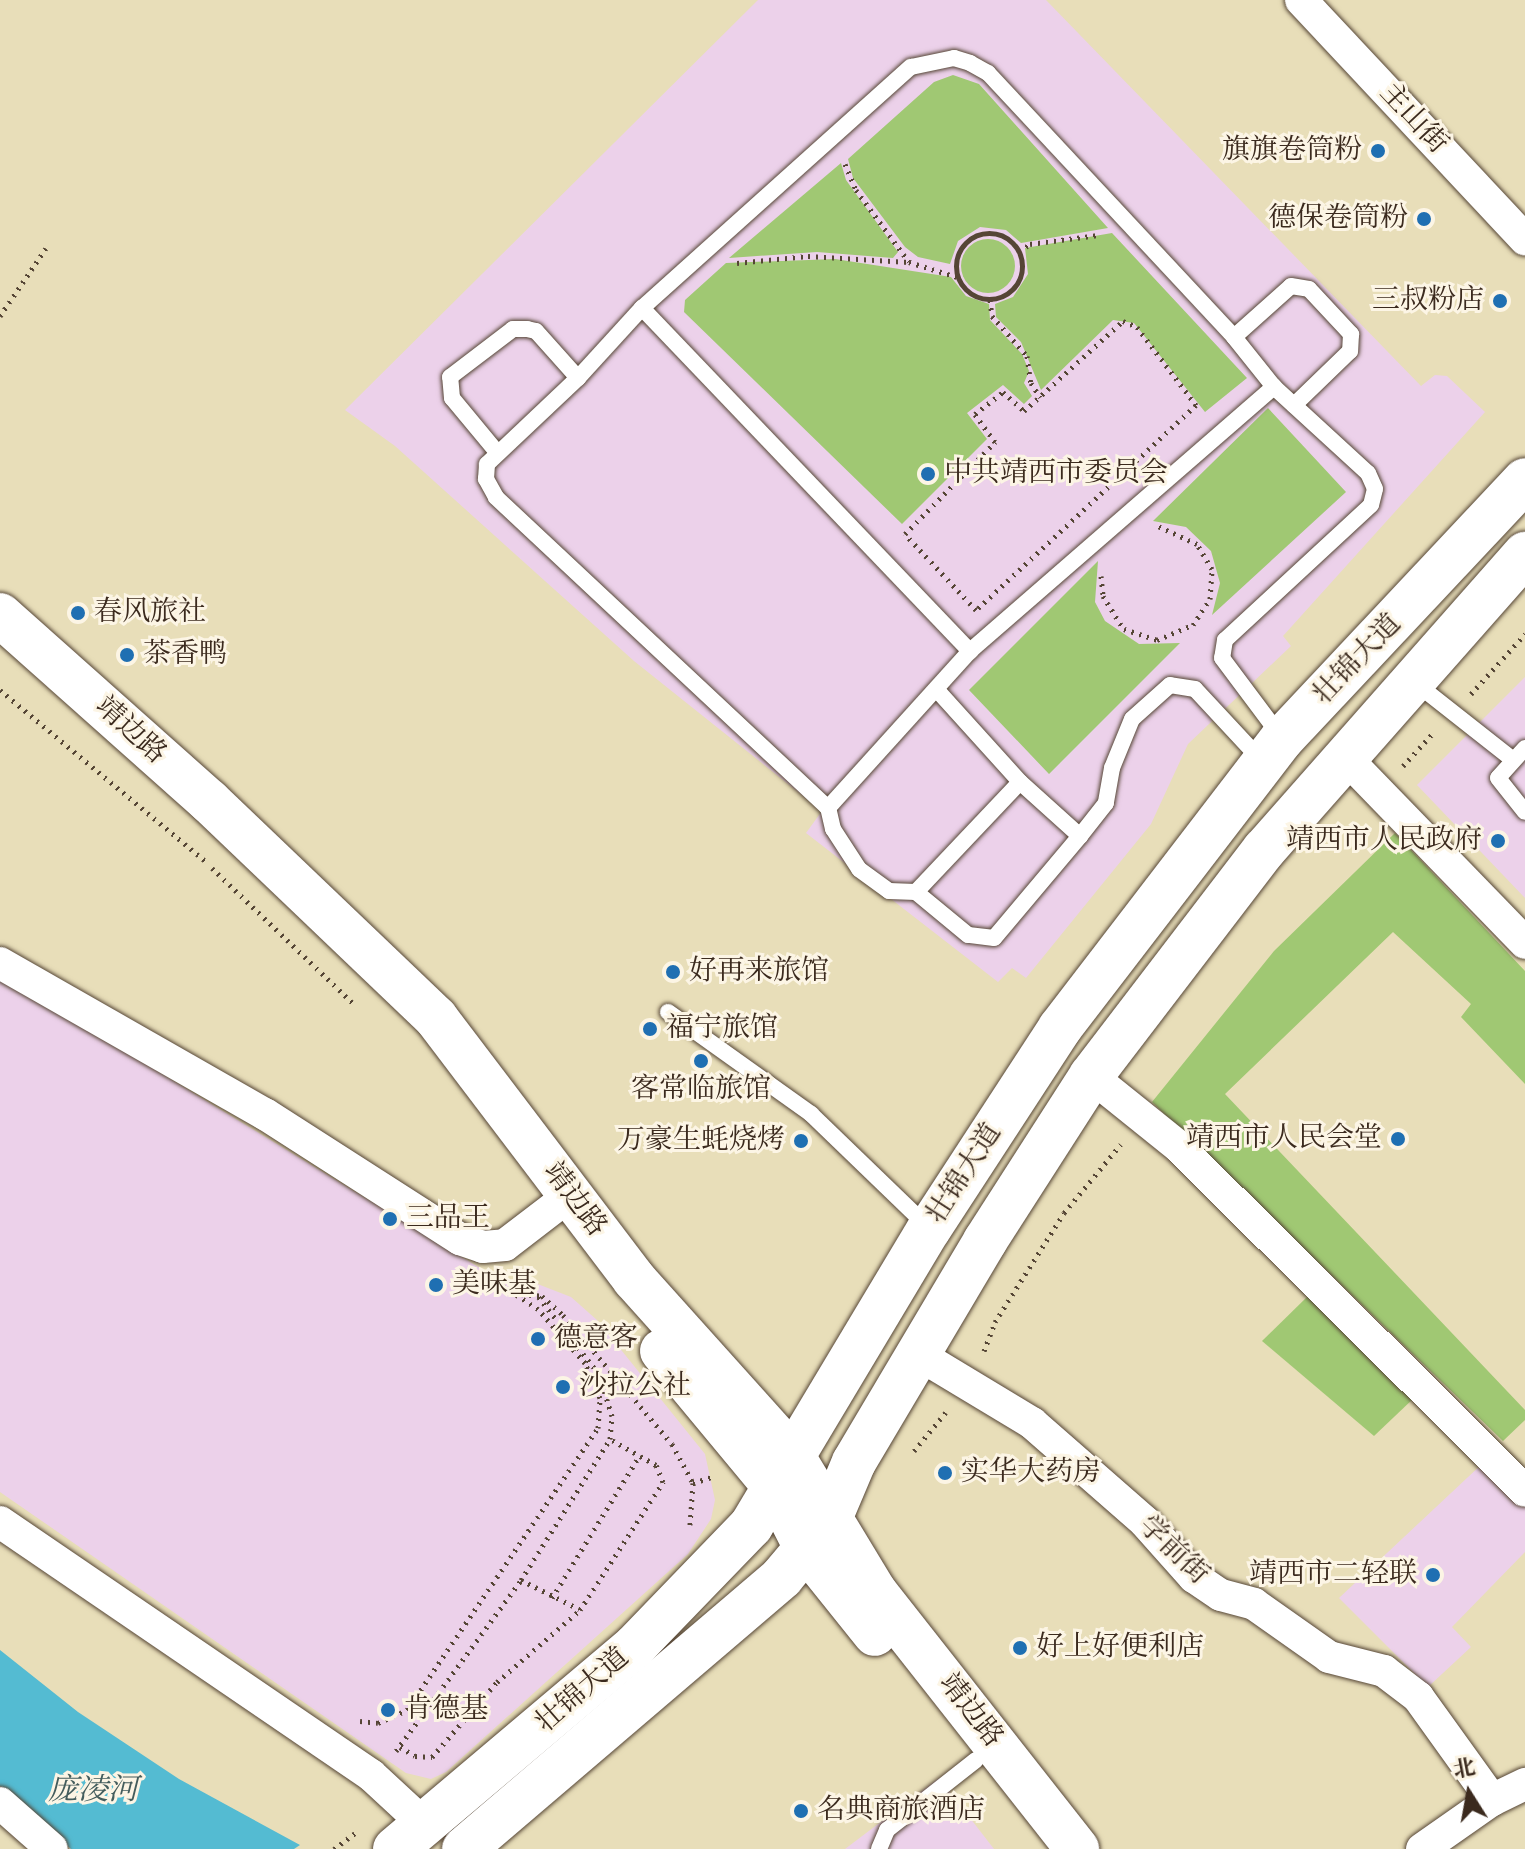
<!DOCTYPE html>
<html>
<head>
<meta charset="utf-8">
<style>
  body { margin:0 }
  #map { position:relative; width:1525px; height:1849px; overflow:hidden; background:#e8deb9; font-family:"Old Standard TT","Noto Serif SC",serif }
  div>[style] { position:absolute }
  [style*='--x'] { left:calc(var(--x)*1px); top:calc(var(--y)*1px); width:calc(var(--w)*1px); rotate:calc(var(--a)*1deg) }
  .built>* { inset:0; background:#ecd1ea }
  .green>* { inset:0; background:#a0c873 }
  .round { border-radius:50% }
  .water>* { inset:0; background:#54bbd2 }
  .path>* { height:5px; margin-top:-2.5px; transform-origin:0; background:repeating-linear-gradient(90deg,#554535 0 2px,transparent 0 8px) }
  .path>.ring { margin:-2.5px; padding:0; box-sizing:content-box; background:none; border:5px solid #554535; border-radius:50% }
  .roads { filter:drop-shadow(0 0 2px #554535) drop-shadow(0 0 2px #554535) }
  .lane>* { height:16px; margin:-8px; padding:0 8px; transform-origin:8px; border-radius:8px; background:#fff }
  .street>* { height:32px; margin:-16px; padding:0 16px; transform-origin:16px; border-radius:16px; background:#fff }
  .secondary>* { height:44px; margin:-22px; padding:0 22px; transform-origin:22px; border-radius:22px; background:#fff }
  .primary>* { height:44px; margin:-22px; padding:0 22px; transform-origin:22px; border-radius:22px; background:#fff }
  .dots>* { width:22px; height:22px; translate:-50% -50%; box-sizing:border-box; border:4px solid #fcf5e5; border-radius:50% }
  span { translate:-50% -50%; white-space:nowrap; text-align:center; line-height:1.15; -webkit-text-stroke:6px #fcf5e5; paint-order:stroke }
  .street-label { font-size:28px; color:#3b2a1e }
  .poi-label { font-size:28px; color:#3b2a1e }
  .right { translate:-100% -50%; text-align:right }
  .left { translate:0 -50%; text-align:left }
  .water-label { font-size:30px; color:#445d5d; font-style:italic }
  .north { position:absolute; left:1429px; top:1753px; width:80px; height:80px; -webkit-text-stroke:6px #fcf5e5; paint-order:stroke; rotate:349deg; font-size:22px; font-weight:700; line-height:32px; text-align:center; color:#3b2a1e }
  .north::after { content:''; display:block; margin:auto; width:28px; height:36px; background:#3b2a1e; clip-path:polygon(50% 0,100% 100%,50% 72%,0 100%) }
</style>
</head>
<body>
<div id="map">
  <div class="built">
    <div style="clip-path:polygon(758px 0,1046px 0,1421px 386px,1435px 375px,1447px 376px,1485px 412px,1283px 636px,1291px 646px,1188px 744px,1151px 824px,1026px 978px,1012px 968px,998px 982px,806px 833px,822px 811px,634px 661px,395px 446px,345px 410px)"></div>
    <div style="clip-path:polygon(1525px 677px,1525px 898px,1417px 785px)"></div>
    <div style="clip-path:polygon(0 975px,498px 1279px,535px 1283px,571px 1297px,597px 1320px,705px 1454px,715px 1500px,711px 1519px,688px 1554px,446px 1772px,431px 1779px,406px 1773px,0 1492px)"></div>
    <div style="clip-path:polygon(1483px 1463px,1525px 1503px,1525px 1552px,1452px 1627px,1471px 1647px,1428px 1687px,1339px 1598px)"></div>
    <div style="clip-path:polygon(939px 1778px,994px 1849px,845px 1849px)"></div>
  </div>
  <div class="green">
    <div style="clip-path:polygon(953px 75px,979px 84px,1108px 228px,1021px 243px,1006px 230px,980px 227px,958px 241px,950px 264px,918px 257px,905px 247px,853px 178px,848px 159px,934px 82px)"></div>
    <div style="clip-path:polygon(841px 163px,846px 180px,898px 252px,893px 258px,817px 252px,729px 258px)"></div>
    <div style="clip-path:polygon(1112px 233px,1247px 378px,1205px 412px,1134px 323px,1113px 320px,1041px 390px,1021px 342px,996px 317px,995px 304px,1013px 297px,1028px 274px,1025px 248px)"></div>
    <div class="round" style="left:961px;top:239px;width:54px;height:54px"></div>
    <div style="clip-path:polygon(835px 259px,951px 277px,966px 296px,989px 304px,990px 320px,1022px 354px,1029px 371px,1024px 383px,1032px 396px,1024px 404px,1003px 385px,967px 413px,987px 439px,902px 524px,684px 312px,685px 300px,726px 263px)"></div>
    <div style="clip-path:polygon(1268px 408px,1346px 492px,1212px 615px,1220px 583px,1211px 551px,1186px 527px,1153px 521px)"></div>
    <div style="clip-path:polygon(1098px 561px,1095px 602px,1105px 621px,1139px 644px,1180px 643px,1049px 774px,969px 690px)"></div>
    <div style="clip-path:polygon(1395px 833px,1525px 971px,1525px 1084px,1461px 1017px,1471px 1004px,1393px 932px,1225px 1094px,1525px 1410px,1525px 1420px,1503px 1441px,1152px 1102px,1274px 951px)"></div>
    <div style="clip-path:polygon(1308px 1296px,1414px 1398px,1374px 1436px,1262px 1341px)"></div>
  </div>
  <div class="water">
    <div style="clip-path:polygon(0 1650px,78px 1712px,179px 1779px,300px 1845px,294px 1849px,71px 1849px,0 1786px)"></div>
  </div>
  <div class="path">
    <div style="--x:845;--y:164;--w:28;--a:67"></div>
    <div style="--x:856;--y:190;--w:89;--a:53.6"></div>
    <div style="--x:909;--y:262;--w:50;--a:17.4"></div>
    <div class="ring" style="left:956px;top:233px;width:61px;height:61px"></div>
    <div style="--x:1019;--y:251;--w:13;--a:-32"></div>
    <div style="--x:1030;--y:244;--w:69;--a:-7.5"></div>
    <div style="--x:737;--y:263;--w:71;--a:-5.6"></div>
    <div style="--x:808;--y:256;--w:101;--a:3.4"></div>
    <div style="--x:990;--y:300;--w:16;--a:83"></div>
    <div style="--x:992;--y:316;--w:53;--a:48.8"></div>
    <div style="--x:1027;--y:356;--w:27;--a:82"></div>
    <div style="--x:1031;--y:383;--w:17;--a:57"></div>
    <div style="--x:0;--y:316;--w:82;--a:-55.9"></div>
    <div style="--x:1123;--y:321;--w:15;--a:23"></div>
    <div style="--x:1137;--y:327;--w:98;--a:52.9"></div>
    <div style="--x:1196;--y:405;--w:301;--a:137"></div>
    <div style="--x:976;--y:610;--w:104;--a:-133.1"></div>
    <div style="--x:905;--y:534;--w:129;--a:-45.6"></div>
    <div style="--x:995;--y:442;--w:34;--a:-126"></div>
    <div style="--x:975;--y:414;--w:36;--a:-38"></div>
    <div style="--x:1003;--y:392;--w:28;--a:42"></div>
    <div style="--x:1024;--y:411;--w:134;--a:-42.3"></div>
    <div style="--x:1101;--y:576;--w:20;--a:84"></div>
    <div style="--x:1103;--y:596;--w:39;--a:58"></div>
    <div style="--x:1124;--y:629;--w:35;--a:18"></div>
    <div style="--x:1157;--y:640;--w:39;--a:-23"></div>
    <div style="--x:1193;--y:625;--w:31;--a:-57"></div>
    <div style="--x:1210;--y:599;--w:30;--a:-86"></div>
    <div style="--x:1212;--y:569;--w:29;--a:-121"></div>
    <div style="--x:1197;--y:544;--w:43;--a:-155.2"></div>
    <div style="--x:0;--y:690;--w:267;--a:39.8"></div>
    <div style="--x:1471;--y:694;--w:81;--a:-48"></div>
    <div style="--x:1403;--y:766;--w:46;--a:-47.6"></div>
    <div style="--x:212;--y:868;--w:198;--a:43.8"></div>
    <div style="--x:521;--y:1294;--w:21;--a:5"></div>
    <div style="--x:542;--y:1296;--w:28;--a:42"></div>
    <div style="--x:563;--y:1315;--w:169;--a:49.8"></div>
    <div style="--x:672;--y:1444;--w:44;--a:61.7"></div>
    <div style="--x:693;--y:1483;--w:42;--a:94.1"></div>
    <div style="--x:984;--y:1351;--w:31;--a:-69"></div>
    <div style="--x:995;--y:1322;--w:129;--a:-57.7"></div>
    <div style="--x:1064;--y:1213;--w:89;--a:-50.4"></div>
    <div style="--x:914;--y:1451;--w:50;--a:-50.6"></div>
    <div style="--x:693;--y:1483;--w:20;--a:-18"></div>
    <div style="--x:521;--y:1580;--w:65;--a:26.6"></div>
    <div style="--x:552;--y:1598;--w:168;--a:-58.4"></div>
    <div style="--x:360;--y:1721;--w:18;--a:6"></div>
    <div style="--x:378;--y:1723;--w:32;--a:-24"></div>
    <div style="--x:407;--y:1710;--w:341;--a:-55.9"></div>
    <div style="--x:598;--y:1428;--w:30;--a:-86"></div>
    <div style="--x:600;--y:1398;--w:38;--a:-113"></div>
    <div style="--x:585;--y:1363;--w:72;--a:-131"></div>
    <div style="--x:538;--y:1309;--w:45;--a:-146.7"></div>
    <div style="--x:400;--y:1747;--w:17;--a:31"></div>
    <div style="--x:415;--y:1756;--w:17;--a:3"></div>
    <div style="--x:432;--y:1757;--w:99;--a:-49.1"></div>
    <div style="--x:497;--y:1682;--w:110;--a:-40.9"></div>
    <div style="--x:580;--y:1610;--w:153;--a:-57"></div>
    <div style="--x:663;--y:1482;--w:18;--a:-112"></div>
    <div style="--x:656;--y:1465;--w:53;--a:-150.5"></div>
    <div style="--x:396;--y:1751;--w:212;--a:-53.8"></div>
    <div style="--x:521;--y:1580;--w:167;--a:-57.7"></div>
    <div style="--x:610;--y:1439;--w:23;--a:-85"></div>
    <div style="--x:612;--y:1416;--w:44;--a:-107.2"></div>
    <div style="--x:599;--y:1374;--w:123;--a:-128.1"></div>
    <div style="--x:334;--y:1849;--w:26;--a:-37"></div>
  </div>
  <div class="roads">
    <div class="lane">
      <div style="--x:642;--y:308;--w:475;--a:46.3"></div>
      <div style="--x:1234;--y:337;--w:76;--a:-41.8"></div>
      <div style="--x:1291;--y:286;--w:18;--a:9"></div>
      <div style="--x:1309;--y:289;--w:62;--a:47"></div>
      <div style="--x:1351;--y:334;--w:17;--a:93"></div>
      <div style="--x:1350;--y:351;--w:78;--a:136"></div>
      <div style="--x:496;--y:451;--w:69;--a:-129.7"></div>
      <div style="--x:452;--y:398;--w:21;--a:-95"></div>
      <div style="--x:450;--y:377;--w:79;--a:-37.3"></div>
      <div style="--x:513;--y:329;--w:14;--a:0"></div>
      <div style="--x:527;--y:329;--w:9;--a:13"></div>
      <div style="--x:536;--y:331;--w:63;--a:48.2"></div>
      <div style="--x:1413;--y:681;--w:126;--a:38.2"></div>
      <div style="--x:937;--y:690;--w:124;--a:47.9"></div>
      <div style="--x:1020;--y:782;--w:81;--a:42"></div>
      <div style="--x:1525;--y:748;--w:40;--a:132"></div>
      <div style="--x:1498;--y:778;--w:43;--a:51.5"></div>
      <div style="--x:1261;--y:760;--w:97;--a:-132.9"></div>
      <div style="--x:1195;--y:689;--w:25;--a:-171"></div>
      <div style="--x:1170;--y:685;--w:51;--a:138.2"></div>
      <div style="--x:1132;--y:719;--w:53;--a:112.2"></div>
      <div style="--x:1112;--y:768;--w:36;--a:100"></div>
      <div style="--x:1106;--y:803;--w:42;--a:128.2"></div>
      <div style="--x:1080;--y:836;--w:133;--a:130.1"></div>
      <div style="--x:994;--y:938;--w:26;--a:-173"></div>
      <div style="--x:968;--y:935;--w:67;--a:-140.4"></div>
      <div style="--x:916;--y:892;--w:27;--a:-178"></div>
      <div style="--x:889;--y:891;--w:37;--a:-144"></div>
      <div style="--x:859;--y:869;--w:48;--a:-123"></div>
      <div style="--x:833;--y:829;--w:22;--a:-103"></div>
      <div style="--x:828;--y:808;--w:455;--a:-136.9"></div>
      <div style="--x:496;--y:497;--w:21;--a:-119"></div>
      <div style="--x:486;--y:479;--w:15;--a:-86"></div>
      <div style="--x:487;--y:464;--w:125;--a:-43.4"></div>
      <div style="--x:578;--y:378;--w:95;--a:-47.6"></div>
      <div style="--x:642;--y:308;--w:361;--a:-41.9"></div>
      <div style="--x:911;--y:67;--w:44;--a:-11.8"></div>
      <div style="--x:954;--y:58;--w:17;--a:17"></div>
      <div style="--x:970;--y:63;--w:21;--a:29"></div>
      <div style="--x:988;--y:73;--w:361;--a:47"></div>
      <div style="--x:1234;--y:337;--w:64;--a:51.3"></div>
      <div style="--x:1274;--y:387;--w:127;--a:42.5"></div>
      <div style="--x:1368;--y:473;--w:17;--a:66"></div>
      <div style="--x:1375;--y:489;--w:16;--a:104"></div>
      <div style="--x:1371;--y:505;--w:199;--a:137.2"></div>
      <div style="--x:1225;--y:640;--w:18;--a:99"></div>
      <div style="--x:1222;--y:658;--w:99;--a:53.2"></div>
      <div style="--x:828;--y:808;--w:212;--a:-47.9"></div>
      <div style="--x:970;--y:651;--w:403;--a:-41"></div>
      <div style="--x:916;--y:892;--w:151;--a:-46.6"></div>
      <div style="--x:668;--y:1012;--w:176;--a:35.5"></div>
      <div style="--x:811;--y:1114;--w:163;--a:44"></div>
      <div style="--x:879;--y:1849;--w:21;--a:-67"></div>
      <div style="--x:887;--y:1830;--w:113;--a:-38.2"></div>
    </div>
    <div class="street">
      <div style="--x:1301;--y:0;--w:328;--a:46.9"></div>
      <div style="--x:1347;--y:759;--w:256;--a:45.9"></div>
      <div style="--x:0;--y:963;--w:305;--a:29.7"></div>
      <div style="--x:265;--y:1114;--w:232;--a:32.7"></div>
      <div style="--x:460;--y:1239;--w:24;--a:19"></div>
      <div style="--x:483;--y:1247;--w:22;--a:-5"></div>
      <div style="--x:505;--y:1245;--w:59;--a:-37.5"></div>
      <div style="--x:1091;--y:1076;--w:112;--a:38.8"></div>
      <div style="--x:1178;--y:1146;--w:489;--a:44.8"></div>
      <div style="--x:921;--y:1356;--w:130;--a:31.1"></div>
      <div style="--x:1032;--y:1423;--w:150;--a:41.2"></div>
      <div style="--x:1145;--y:1522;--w:74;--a:48.3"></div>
      <div style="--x:1194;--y:1577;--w:32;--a:34"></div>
      <div style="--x:1221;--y:1595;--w:34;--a:15"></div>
      <div style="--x:1254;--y:1604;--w:92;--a:35.2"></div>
      <div style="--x:1329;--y:1657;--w:57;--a:14.3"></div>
      <div style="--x:1384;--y:1671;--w:43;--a:37.4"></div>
      <div style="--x:1418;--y:1697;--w:127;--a:54.3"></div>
      <div style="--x:0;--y:1522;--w:449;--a:34.3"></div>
      <div style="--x:371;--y:1775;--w:74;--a:42.8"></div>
      <div style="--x:0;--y:1803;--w:69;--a:41.5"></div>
      <div style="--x:1422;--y:1849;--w:85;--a:-35"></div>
      <div style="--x:1492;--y:1800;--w:37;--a:-26"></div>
    </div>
    <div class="secondary">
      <div style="--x:0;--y:615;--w:280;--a:41.7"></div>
      <div style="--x:209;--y:801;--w:314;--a:43.7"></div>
      <div style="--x:436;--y:1018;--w:328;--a:52.8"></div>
      <div style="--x:634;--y:1279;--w:237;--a:48.1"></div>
      <div style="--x:792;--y:1455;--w:160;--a:58.8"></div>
      <div style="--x:875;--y:1592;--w:327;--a:51.8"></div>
      <div style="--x:662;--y:1351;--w:177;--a:50.3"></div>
      <div style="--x:775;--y:1487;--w:68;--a:63.1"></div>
      <div style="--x:806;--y:1548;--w:110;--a:51.3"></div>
    </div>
    <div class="primary">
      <div style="--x:395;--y:1849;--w:314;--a:-40.2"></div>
      <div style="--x:635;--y:1646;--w:167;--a:-46"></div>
      <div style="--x:751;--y:1526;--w:346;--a:-59.1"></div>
      <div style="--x:929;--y:1229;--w:240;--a:-56.9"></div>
      <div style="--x:1060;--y:1028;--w:364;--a:-52.5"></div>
      <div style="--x:1282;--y:739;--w:355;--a:-46.8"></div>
      <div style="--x:464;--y:1849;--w:418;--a:-40.5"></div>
      <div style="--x:782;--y:1577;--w:38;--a:-50"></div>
      <div style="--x:806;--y:1548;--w:43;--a:-52.6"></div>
      <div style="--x:832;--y:1514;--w:56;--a:-67.1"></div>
      <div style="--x:854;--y:1462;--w:257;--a:-59.3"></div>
      <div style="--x:985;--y:1241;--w:196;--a:-57.3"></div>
      <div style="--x:1091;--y:1076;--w:285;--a:-52.6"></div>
      <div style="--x:1264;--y:850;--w:395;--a:-48.6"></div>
    </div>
  </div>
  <div class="dots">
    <div style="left:1378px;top:151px;background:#1f6fb2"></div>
    <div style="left:1424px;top:219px;background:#1f6fb2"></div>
    <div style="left:1500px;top:301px;background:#1f6fb2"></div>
    <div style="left:928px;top:474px;background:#1f6fb2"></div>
    <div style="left:78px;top:613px;background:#1f6fb2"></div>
    <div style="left:127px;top:655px;background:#1f6fb2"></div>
    <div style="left:1498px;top:841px;background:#1f6fb2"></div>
    <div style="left:673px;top:972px;background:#1f6fb2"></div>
    <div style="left:650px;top:1029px;background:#1f6fb2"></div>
    <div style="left:701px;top:1061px;background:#1f6fb2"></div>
    <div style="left:1398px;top:1139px;background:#1f6fb2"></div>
    <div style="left:801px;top:1141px;background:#1f6fb2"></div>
    <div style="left:390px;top:1219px;background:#1f6fb2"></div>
    <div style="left:436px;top:1285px;background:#1f6fb2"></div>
    <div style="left:538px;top:1339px;background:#1f6fb2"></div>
    <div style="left:563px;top:1387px;background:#1f6fb2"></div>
    <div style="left:945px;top:1473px;background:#1f6fb2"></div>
    <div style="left:1433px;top:1575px;background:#1f6fb2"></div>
    <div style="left:1020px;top:1648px;background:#1f6fb2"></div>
    <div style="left:388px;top:1710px;background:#1f6fb2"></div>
    <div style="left:801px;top:1811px;background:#1f6fb2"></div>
  </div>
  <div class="street-label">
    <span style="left:1413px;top:119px;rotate:47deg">主山街</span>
    <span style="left:1358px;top:660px;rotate:-46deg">壮锦大道</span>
    <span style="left:130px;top:731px;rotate:42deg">靖边路</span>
    <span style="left:965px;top:1174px;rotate:-57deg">壮锦大道</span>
    <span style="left:574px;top:1200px;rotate:53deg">靖边路</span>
    <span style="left:1173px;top:1551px;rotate:44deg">学前街</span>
    <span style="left:583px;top:1691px;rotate:-41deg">壮锦大道</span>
    <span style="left:970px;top:1711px;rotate:52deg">靖边路</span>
  </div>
  <div class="poi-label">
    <span class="right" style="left:1362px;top:151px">旗旗卷筒粉</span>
    <span class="right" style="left:1408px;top:219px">德保卷筒粉</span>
    <span class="right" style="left:1484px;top:301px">三叔粉店</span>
    <span class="left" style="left:944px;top:474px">中共靖西市委员会</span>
    <span class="left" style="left:94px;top:613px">春风旅社</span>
    <span class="left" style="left:143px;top:655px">茶香鸭</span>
    <span class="right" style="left:1482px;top:841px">靖西市人民政府</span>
    <span class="left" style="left:689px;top:972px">好再来旅馆</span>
    <span class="left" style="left:666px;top:1029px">福宁旅馆</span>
    <span style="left:701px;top:1090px">客常临旅馆</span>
    <span class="right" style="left:1382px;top:1139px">靖西市人民会堂</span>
    <span class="right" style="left:785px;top:1141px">万豪生蚝烧烤</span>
    <span class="left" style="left:406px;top:1219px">三品王</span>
    <span class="left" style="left:452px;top:1285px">美味基</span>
    <span class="left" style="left:554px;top:1339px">德意客</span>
    <span class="left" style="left:579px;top:1387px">沙拉公社</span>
    <span class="left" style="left:961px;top:1473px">实华大药房</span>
    <span class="right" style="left:1417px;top:1575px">靖西市二轻联</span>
    <span class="left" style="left:1036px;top:1648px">好上好便利店</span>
    <span class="left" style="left:404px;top:1710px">肯德基</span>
    <span class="left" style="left:817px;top:1811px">名典商旅酒店</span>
  </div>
  <div class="water-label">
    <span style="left:93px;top:1791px">庞凌河</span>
  </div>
  <div class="north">北</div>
</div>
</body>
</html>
